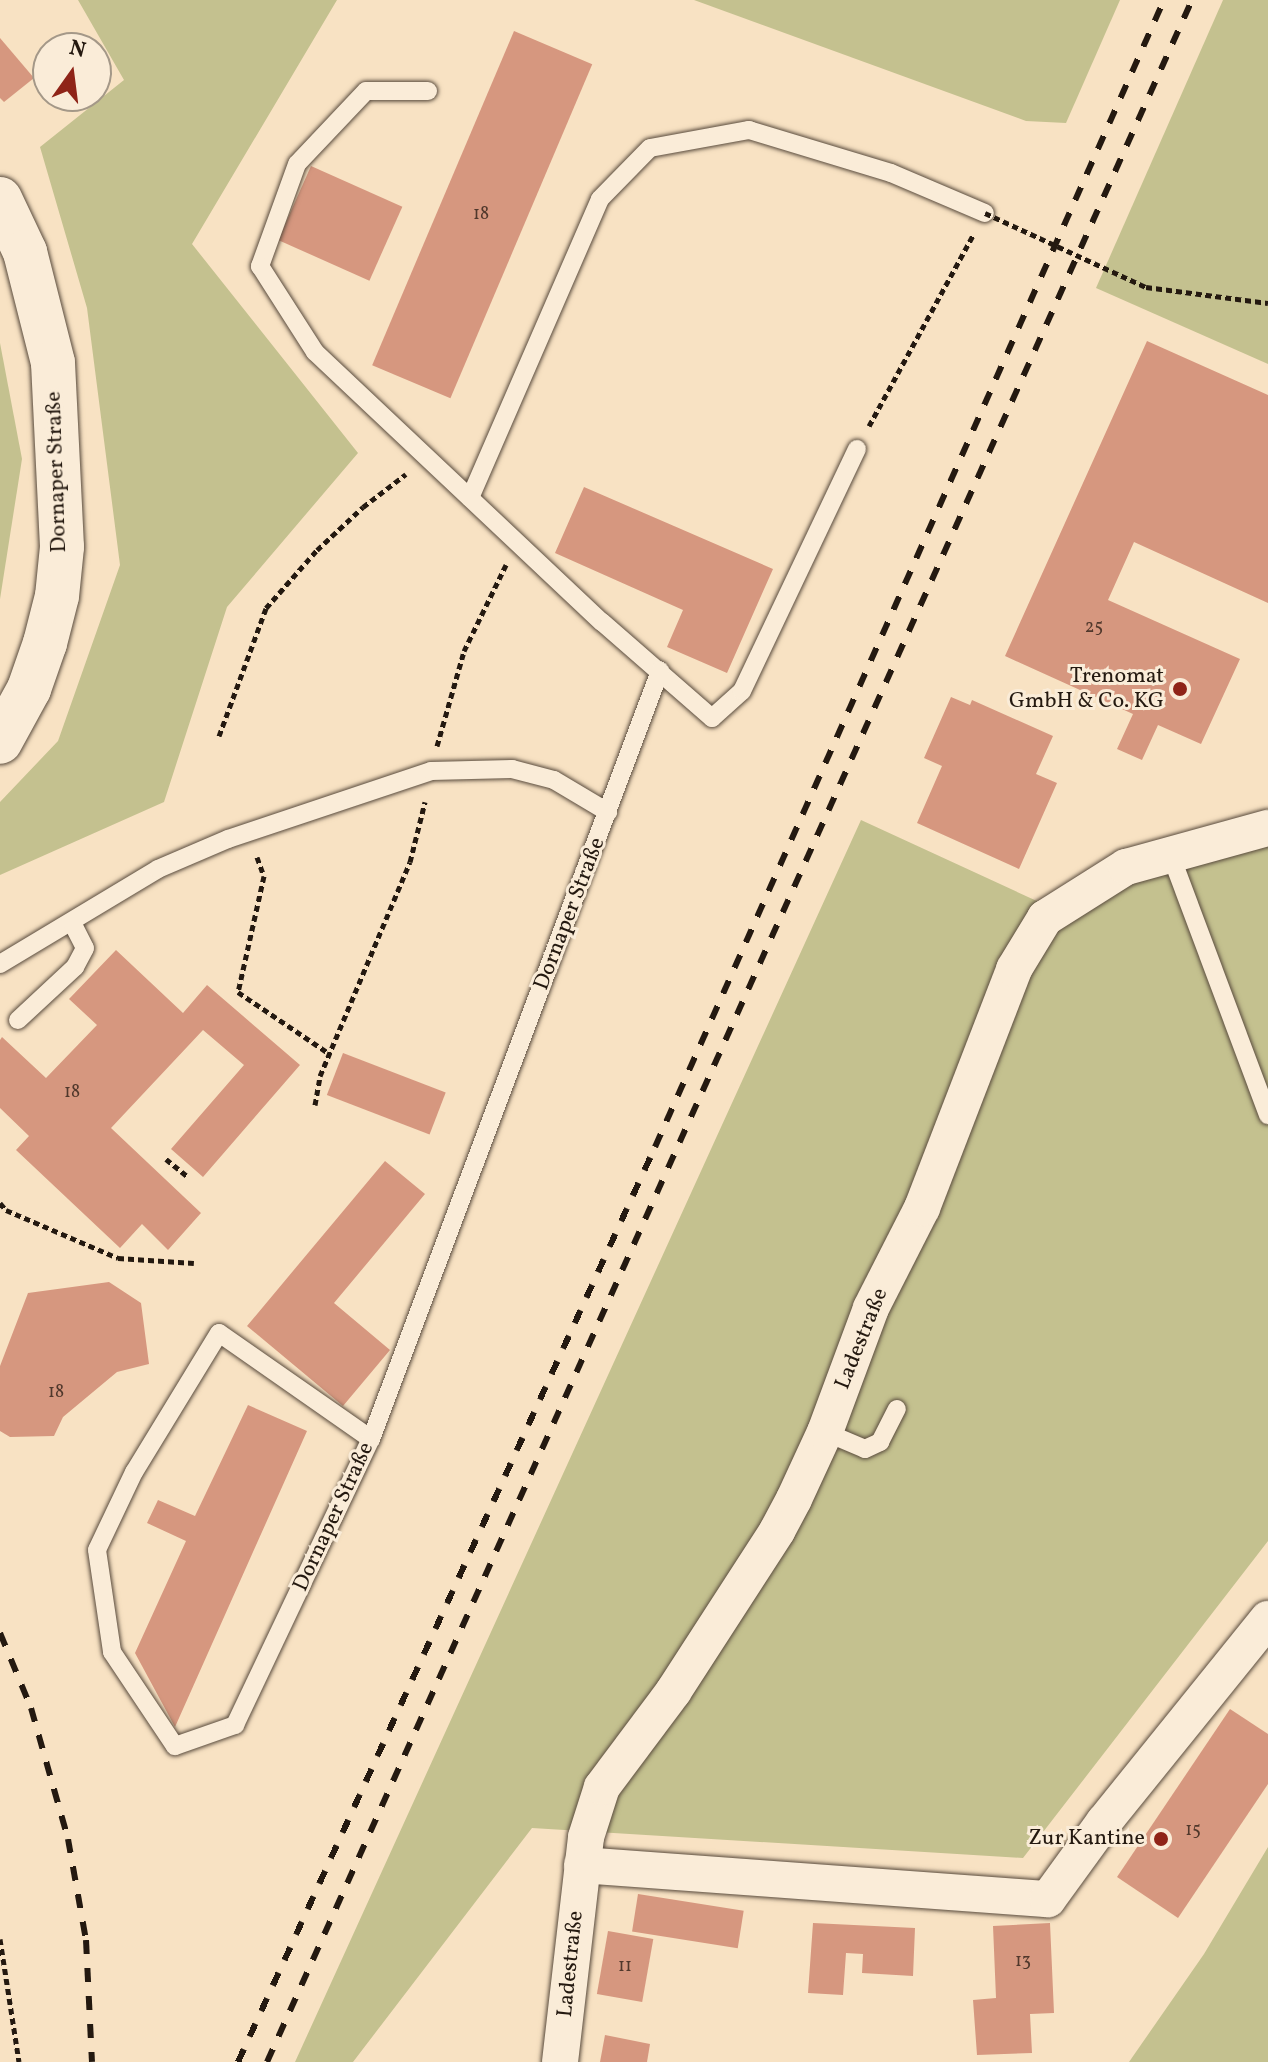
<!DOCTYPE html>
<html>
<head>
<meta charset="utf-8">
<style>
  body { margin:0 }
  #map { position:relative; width:1268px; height:2062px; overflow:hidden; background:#f8e2c3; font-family:Vollkorn,serif }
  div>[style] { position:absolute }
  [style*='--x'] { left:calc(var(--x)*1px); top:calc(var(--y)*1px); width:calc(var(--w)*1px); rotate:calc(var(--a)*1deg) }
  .green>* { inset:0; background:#c4c18f }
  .building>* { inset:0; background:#d6977f; transform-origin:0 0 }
  .path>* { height:5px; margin-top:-2.5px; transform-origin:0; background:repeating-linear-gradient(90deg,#241910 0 6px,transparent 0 10px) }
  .roads { filter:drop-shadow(0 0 2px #594b3d) drop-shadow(0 0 2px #594b3d) }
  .lane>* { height:18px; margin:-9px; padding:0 9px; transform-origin:9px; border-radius:9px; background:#faecd8 }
  .street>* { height:36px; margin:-18px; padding:0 18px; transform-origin:18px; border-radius:18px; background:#faecd8 }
  .secondary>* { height:44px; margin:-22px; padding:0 22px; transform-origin:22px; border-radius:22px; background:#faecd8 }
  .rail>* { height:6px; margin-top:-3px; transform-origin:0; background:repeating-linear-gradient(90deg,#241910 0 14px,transparent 0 28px) }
  .path-bridge>* { height:5px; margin-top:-2.5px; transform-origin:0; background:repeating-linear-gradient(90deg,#241910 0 6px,transparent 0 10px) }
  .dots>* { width:22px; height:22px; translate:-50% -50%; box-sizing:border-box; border:4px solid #faecd8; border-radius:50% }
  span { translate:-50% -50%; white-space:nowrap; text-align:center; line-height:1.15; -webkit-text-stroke:6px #faecd8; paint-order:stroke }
  .number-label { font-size:18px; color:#50382c }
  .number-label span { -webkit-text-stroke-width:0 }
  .street-label { font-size:22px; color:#241910 }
  .poi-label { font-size:22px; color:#241910 }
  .right { translate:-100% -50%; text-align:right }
  .north { position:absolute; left:32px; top:32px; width:80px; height:80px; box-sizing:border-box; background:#faecd8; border:2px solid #a49888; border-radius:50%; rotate:14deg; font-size:22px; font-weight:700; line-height:32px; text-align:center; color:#241910 }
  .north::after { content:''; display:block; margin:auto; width:28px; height:36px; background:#8f2418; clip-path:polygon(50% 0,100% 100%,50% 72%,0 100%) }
</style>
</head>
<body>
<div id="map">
  <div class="green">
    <div style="clip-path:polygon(78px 0,337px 0,192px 244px,358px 453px,227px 607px,164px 802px,0 875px,0 802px,58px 741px,120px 565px,87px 308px,40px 147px,124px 80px)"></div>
    <div style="clip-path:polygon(694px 0,1120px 0,1066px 123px,1026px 121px)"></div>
    <div style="clip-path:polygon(1223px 0,1268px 0,1268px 364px,1096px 288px)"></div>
    <div style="clip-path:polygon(0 343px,22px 459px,0 599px)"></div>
    <div style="clip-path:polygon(861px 820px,1039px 902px,1268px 835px,1268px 1541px,1023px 1858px,532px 1828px,353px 2062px,295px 2062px)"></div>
    <div style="clip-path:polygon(1268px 1847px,1268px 2062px,1129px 2062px,1204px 1954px)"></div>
  </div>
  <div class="building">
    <div style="left:514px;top:31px;width:85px;height:363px;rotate:23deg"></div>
    <div style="clip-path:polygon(0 38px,34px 78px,4px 102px,0 98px)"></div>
    <div style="left:311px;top:166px;width:100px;height:81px;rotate:24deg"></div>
    <div style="clip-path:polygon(1147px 341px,1268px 395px,1268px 603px,1134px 542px,1108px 600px,1240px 659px,1201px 744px,1158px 725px,1142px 760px,1117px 749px,1133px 714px,1005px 656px)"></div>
    <div style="clip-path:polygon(584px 487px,773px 569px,727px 673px,667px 647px,683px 610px,555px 553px)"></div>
    <div style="clip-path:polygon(951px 697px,970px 705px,972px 700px,1053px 736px,1036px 774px,1057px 783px,1019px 869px,917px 823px,942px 766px,924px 758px)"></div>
    <div style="clip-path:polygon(116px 950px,183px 1013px,207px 985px,300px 1065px,203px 1177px,171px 1149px,244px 1065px,203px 1030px,111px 1128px,201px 1213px,168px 1250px,142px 1224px,120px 1248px,16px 1150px,29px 1136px,0 1108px,0 1040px,2px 1037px,46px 1078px,97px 1025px,69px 999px)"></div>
    <div style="left:343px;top:1053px;width:110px;height:45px;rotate:21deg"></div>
    <div style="clip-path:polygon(385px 1161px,425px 1194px,334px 1303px,390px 1350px,343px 1406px,247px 1326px)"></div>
    <div style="clip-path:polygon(109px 1282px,141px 1303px,149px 1364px,117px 1372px,63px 1417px,54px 1436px,10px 1437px,0 1431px,0 1366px,28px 1293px)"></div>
    <div style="clip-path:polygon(248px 1405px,307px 1431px,175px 1727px,135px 1653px,186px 1541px,147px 1523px,158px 1500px,195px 1516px)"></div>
    <div style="clip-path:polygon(1230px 1709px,1268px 1734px,1268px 1784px,1178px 1918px,1117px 1877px)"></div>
    <div style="left:638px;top:1894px;width:107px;height:38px;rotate:9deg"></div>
    <div style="clip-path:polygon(813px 1923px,915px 1928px,913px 1976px,862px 1973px,863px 1954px,846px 1953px,843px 1995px,808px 1993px)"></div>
    <div style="clip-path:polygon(1050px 1923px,1054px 2013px,1030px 2014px,1032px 2053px,977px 2055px,973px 2000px,996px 1998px,993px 1926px)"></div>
    <div style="left:608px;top:1931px;width:46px;height:64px;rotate:10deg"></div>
    <div style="clip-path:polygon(605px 2035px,650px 2044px,647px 2062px,600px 2062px)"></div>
  </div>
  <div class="path">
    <div style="--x:1146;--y:287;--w:123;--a:7.5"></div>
    <div style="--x:869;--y:426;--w:217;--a:-61.4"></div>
    <div style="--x:219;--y:736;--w:136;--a:-69.8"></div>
    <div style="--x:266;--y:608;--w:77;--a:-48.7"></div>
    <div style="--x:317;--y:550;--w:63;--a:-43.1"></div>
    <div style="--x:363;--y:507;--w:54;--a:-37.5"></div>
    <div style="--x:437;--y:746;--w:99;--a:-74.1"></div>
    <div style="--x:464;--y:651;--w:96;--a:-64"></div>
    <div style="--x:257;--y:857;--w:20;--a:70"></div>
    <div style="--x:264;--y:876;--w:119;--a:102.6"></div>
    <div style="--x:238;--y:992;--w:111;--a:34"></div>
    <div style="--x:315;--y:1105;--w:29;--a:-80"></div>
    <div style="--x:320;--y:1076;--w:232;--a:-67.2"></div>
    <div style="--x:410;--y:862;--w:62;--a:-76"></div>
    <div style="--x:166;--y:1159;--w:27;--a:39"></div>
    <div style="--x:0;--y:1203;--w:9;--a:49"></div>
    <div style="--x:6;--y:1210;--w:122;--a:23.2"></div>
    <div style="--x:118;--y:1258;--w:76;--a:3.8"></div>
    <div style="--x:0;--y:1939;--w:124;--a:81.2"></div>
  </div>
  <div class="roads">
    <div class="lane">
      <div style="--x:428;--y:91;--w:62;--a:180"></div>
      <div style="--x:366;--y:91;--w:100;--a:133.4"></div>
      <div style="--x:297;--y:164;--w:109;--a:109.9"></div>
      <div style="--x:260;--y:266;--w:102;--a:57.4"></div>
      <div style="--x:315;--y:352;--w:394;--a:43.3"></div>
      <div style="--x:602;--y:622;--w:146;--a:41.1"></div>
      <div style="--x:712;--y:718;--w:40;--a:-42"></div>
      <div style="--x:742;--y:691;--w:268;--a:-64.6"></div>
      <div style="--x:470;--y:498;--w:326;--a:-66.5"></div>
      <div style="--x:600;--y:199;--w:71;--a:-45.6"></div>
      <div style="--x:650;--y:148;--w:101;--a:-10.3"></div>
      <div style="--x:749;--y:130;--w:148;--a:16.8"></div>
      <div style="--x:891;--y:173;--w:102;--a:23.1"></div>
      <div style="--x:1170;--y:853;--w:280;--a:69.5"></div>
      <div style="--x:0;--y:964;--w:184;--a:-31"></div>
      <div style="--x:158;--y:869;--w:76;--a:-23.2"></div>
      <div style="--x:228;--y:839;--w:214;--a:-18.5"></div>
      <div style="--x:431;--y:771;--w:81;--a:-1.4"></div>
      <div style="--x:512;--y:769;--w:43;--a:14.7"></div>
      <div style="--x:554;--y:780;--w:63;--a:30.7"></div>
      <div style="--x:18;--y:1020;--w:78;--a:-42.9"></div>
      <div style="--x:75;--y:967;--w:21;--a:-62"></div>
      <div style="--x:85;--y:948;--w:28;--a:-117"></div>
      <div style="--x:825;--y:1432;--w:43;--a:23"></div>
      <div style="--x:865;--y:1449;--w:17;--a:-25"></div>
      <div style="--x:880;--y:1442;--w:37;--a:-63"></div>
      <div style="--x:371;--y:1439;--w:185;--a:-145.1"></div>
      <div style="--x:219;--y:1333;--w:163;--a:121.4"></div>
      <div style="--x:134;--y:1472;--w:86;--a:115.4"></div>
      <div style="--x:97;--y:1550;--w:103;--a:81.6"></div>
      <div style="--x:112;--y:1652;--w:113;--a:56.2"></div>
      <div style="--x:175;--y:1746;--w:64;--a:-19.3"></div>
      <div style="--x:235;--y:1725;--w:317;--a:-64.6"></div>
      <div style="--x:371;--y:1439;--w:821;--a:-69.38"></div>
    </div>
    <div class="street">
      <div style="--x:582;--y:1865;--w:467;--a:4.2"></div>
      <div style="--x:1048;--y:1899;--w:95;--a:-54"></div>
      <div style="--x:1104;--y:1822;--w:261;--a:-51.1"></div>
      <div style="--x:560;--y:2062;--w:226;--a:-83.4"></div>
      <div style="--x:586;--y:1837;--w:52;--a:-72.3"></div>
      <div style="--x:602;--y:1787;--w:119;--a:-53.2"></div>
      <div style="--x:673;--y:1692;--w:192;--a:-57.1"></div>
      <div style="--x:777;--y:1531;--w:36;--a:-62"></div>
      <div style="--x:794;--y:1499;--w:74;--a:-65.2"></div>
      <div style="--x:825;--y:1432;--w:132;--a:-69.6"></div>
      <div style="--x:871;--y:1308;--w:112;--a:-63"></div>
      <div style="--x:922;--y:1208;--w:256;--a:-68.9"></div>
      <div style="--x:1014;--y:969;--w:60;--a:-58.7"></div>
      <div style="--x:1045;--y:918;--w:96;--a:-32.2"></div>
      <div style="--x:1126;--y:867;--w:147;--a:-15.4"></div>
    </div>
    <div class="secondary">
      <div style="--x:0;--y:199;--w:59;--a:64.7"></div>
      <div style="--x:25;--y:252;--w:114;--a:75.8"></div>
      <div style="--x:53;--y:363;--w:184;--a:87.2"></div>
      <div style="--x:62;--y:547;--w:49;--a:95.8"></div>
      <div style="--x:57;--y:596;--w:49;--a:104.3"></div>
      <div style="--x:45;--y:643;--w:49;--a:109.2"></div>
      <div style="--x:29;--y:689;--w:60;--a:118.7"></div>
    </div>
  </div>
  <div class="rail">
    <div style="--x:0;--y:1633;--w:81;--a:67.5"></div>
    <div style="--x:31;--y:1708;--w:136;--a:74.2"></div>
    <div style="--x:68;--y:1839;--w:103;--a:79.9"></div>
    <div style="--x:86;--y:1940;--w:122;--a:87.2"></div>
    <div style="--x:238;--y:2062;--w:1006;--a:-65.5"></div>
    <div style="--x:655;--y:1147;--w:1255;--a:-66.07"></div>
    <div style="--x:267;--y:2062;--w:2260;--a:-65.84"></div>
  </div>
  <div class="path-bridge">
    <div style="--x:985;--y:213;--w:177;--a:24.7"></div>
  </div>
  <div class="dots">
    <div style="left:1180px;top:689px;background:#8f2418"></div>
    <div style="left:1161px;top:1839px;background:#8f2418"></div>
  </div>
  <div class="number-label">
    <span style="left:481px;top:215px">18</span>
    <span style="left:1094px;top:628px">25</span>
    <span style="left:72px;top:1093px">18</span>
    <span style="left:56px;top:1393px">18</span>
    <span style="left:1193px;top:1831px">15</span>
    <span style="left:1023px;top:1962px">13</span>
    <span style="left:625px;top:1967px">11</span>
  </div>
  <div class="street-label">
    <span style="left:57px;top:472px;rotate:-92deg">Dornaper Straße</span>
    <span style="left:570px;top:914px;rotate:-69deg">Dornaper Straße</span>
    <span style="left:862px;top:1339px;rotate:-68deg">Ladestraße</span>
    <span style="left:334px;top:1517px;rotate:-65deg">Dornaper Straße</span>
    <span style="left:571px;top:1964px;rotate:-84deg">Ladestraße</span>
  </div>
  <div class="poi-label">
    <span class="right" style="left:1164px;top:689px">Trenomat<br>GmbH &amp; Co. KG</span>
    <span class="right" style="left:1145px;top:1839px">Zur Kantine</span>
  </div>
  <div class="north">N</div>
</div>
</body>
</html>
